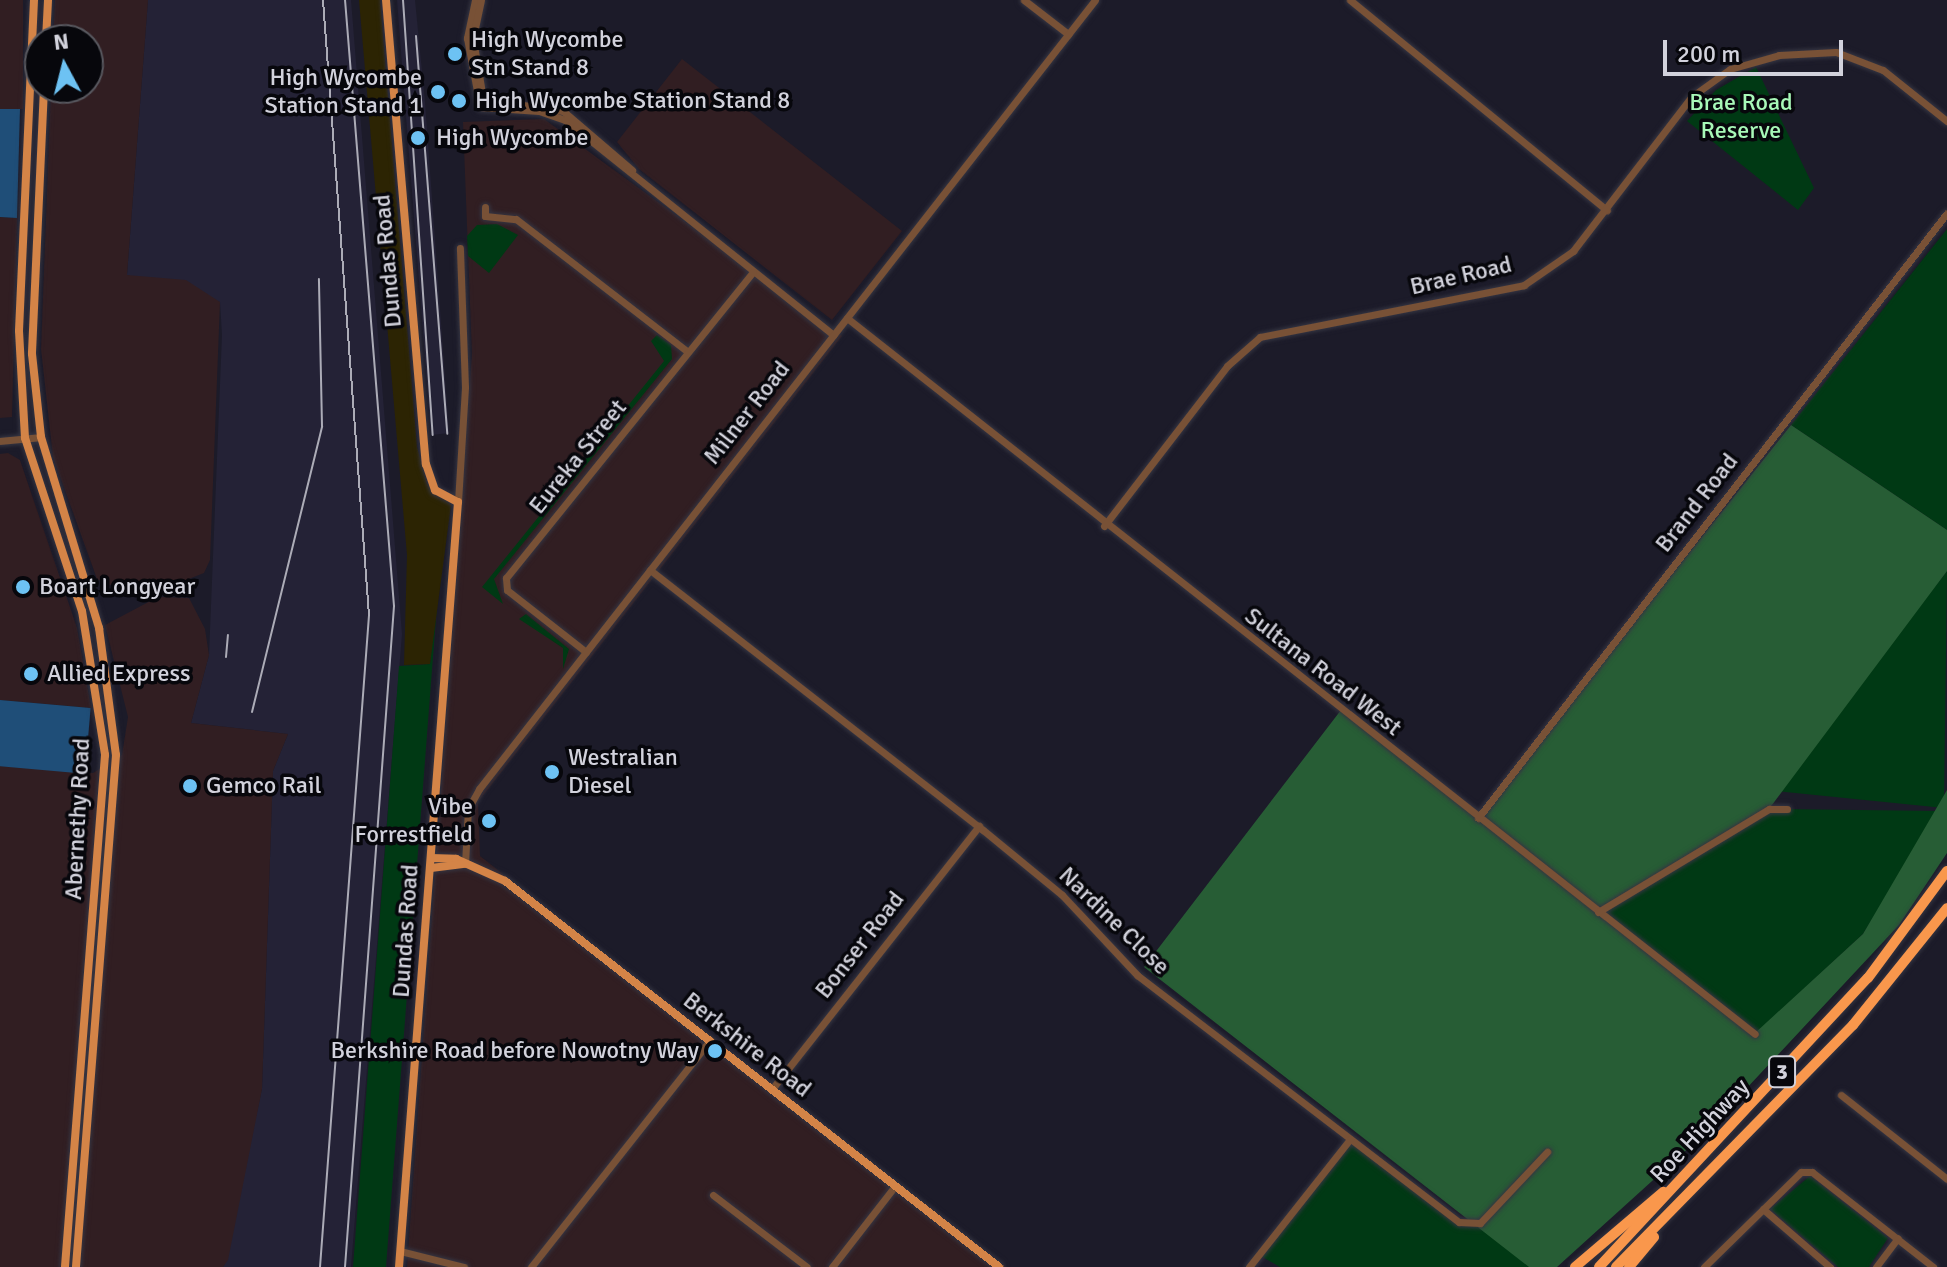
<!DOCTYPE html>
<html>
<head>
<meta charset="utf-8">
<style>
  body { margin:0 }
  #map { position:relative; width:1947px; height:1267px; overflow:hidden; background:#1c1b29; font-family:Signika,sans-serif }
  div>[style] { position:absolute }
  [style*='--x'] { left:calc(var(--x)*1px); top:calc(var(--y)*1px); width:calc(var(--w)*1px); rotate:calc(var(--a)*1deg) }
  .built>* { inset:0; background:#242236 }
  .industrial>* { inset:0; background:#311e22; transform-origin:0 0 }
  .green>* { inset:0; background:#003914 }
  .forest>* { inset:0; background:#275d35 }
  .sand>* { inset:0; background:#2c2403 }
  .water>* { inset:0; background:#1f4e78; transform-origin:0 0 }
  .roads { filter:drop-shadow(0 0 2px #353542) drop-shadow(0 0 2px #353542) }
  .minor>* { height:7px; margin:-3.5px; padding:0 3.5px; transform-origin:3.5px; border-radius:3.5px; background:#785136 }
  .major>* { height:8px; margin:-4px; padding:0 4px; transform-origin:4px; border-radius:4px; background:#d48447 }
  .highway>* { height:10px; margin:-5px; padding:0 5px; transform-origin:5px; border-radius:5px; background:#f9974c }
  .rail>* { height:2px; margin:-1px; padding:0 1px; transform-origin:1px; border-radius:1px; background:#acacb7 }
  .dots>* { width:22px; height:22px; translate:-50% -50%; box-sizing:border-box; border:4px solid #07070c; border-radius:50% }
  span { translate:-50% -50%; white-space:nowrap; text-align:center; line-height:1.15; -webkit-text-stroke:7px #07070c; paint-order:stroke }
  .shield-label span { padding:2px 6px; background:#07070c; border:2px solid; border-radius:6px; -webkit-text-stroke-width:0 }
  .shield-label { font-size:22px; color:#d2d2dc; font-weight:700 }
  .poi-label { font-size:24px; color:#d2d2dc }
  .left { translate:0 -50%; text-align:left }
  .right { translate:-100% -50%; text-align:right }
  .park-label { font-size:24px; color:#a8f8b8 }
  .street-label { font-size:24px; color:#d2d2dc }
  .north { position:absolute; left:24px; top:24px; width:80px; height:80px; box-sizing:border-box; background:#07070c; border:2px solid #58585f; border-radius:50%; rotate:353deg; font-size:22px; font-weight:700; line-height:32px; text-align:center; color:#d2d2dc }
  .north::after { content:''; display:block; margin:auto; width:28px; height:36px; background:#6dc2f3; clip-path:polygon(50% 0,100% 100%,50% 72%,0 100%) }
  .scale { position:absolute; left:1663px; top:40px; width:180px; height:36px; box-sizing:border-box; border:4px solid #d2d2dc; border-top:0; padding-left:10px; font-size:24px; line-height:28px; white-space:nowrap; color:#d2d2dc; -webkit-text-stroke:6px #07070c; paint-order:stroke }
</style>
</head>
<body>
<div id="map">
  <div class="built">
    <div style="clip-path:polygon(148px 0,351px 0,402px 634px,351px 1267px,223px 1267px,262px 1089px,273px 771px,288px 734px,191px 723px,209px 655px,222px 335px,220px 302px,127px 275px)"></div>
    <div style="clip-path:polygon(397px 0,415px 0,425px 102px,449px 433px,431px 435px)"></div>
  </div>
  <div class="industrial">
    <div style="left:0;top:0;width:23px;height:109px"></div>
    <div style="clip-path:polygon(55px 0,148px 0,127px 275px,186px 280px,220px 302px,210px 560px,204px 573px,186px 580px,108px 585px,97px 579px,53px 457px,41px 349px,51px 88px,88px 88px,88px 40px,53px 40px)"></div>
    <div style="clip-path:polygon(682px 59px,902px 231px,832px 320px,639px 169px,617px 142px)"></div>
    <div style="clip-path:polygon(544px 119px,842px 336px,478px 802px,480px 856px,1006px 1267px,407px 1267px,472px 354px,463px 122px)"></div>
    <div style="clip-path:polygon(0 217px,17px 218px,12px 417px,0 418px)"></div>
    <div style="clip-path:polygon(8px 453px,20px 460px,77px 628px,91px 708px,0 700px,0 454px)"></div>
    <div style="clip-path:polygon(158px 597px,189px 598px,205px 629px,209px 655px,191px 723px,288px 734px,273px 771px,262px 1089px,228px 1260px,223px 1267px,0 1267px,0 766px,93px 773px,122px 755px,128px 717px,105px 625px)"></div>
  </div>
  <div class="green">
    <div style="clip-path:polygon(1756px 67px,1814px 188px,1798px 210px,1687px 121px,1716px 90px)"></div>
    <div style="clip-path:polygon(497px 224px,518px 235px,489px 273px,468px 256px,467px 236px,477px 225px)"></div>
    <div style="clip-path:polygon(1947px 229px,1947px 530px,1791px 425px)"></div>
    <div style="clip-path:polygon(657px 335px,671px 345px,672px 359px,494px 579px,503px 604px,482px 587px,664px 361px,651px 341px)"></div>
    <div style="clip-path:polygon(441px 553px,386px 1267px,353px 1267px,399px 666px,430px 664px)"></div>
    <div style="clip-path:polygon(1947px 571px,1944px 808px,1776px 791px)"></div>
    <div style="clip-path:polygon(526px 614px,569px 649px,563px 669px,563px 648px,519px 619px)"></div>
    <div style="clip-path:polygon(1769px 809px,1939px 811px,1863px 934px,1755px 1034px,1598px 912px)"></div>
    <div style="clip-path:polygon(1350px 1139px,1459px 1222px,1477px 1224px,1539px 1267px,1280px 1267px,1259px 1255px)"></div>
    <div style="clip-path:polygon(1810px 1176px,1888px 1238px,1869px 1267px,1838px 1267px,1770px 1209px)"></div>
  </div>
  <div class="forest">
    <div style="clip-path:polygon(1791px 425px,1947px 530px,1947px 571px,1769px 809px,1599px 912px,1755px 1033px,1863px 934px,1947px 790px,1947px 853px,1899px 925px,1704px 1134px,1557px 1267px,1529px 1267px,1144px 967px,1341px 710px,1479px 817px)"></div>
  </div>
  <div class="sand">
    <div style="clip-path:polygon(359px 0,380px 0,417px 447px,427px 484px,451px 505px,430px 664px,404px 665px,407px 555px)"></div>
  </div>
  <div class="water">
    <div style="clip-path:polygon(0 109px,20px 109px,17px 218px,0 217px)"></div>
    <div style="left:0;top:700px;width:91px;height:66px;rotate:5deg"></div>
  </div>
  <div class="roads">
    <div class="minor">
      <div style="--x:475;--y:0;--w:39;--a:102"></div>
      <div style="--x:467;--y:38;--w:70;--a:79.3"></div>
      <div style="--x:480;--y:107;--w:59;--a:3.9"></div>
      <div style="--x:539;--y:111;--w:28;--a:19"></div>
      <div style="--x:565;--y:120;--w:344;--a:38.7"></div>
      <div style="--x:481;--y:0;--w:40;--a:102"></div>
      <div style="--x:473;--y:39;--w:61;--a:80.5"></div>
      <div style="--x:483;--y:99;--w:81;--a:8.5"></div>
      <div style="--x:563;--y:111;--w:91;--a:40.5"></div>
      <div style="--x:1024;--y:0;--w:56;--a:37.7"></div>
      <div style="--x:1350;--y:0;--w:332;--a:39.3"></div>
      <div style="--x:485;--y:207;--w:9;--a:90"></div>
      <div style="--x:485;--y:216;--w:31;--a:6"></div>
      <div style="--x:516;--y:219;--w:217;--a:37.7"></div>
      <div style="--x:847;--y:318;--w:1156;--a:38.26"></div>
      <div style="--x:0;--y:441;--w:41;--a:-5.6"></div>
      <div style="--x:458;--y:502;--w:115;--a:-86.5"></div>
      <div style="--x:465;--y:387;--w:139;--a:-92.1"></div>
      <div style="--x:1104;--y:526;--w:202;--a:-52.4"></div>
      <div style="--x:1227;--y:366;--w:44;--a:-41.3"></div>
      <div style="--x:1260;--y:337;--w:269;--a:-11.1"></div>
      <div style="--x:1524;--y:285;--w:60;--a:-34.8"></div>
      <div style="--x:1573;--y:251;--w:194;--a:-52.5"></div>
      <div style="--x:1691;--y:97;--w:48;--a:-35.7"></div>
      <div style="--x:1730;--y:69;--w:51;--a:-15.9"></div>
      <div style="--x:1779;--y:55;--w:57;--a:-3"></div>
      <div style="--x:1836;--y:52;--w:50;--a:21"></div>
      <div style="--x:1883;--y:70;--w:82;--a:38.6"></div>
      <div style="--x:650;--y:570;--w:422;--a:38"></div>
      <div style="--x:983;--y:830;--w:102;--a:39.4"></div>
      <div style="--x:1062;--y:895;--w:110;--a:46.8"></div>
      <div style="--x:1137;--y:975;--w:406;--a:37.5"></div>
      <div style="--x:1459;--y:1222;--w:21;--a:3"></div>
      <div style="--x:1480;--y:1223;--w:98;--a:-46.7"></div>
      <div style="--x:586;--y:652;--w:100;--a:-141.9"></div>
      <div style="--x:507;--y:590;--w:12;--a:-95"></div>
      <div style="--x:506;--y:578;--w:393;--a:-51.1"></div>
      <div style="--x:1478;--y:818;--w:765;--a:-52.22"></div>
      <div style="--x:465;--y:864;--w:55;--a:-86.9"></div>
      <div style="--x:468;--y:809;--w:23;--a:-61"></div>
      <div style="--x:479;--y:789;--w:1001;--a:-52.02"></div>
      <div style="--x:1598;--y:912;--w:200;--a:-31.1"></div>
      <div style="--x:1769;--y:809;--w:18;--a:0"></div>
      <div style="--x:772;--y:1089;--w:335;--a:-51.8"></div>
      <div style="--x:1841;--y:1095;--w:135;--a:38.4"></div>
      <div style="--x:713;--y:1195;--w:118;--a:37.5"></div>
      <div style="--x:1763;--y:1209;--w:89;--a:40.9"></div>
      <div style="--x:400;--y:1251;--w:66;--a:14"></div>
      <div style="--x:531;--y:1267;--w:289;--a:-51.7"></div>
      <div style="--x:832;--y:1267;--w:103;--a:-52.1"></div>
      <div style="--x:1249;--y:1267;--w:163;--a:-51.7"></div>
      <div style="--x:1704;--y:1267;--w:136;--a:-44.4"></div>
      <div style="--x:1801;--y:1172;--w:11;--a:0"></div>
      <div style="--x:1812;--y:1172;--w:154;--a:38.1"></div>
      <div style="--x:1876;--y:1267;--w:36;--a:-53"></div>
    </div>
    <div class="major">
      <div style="--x:34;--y:0;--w:331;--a:92.6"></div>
      <div style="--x:19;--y:331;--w:107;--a:86.8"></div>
      <div style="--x:25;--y:438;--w:182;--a:71.8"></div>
      <div style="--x:82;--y:611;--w:146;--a:80.9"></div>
      <div style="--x:105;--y:755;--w:514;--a:94.47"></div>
      <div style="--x:386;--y:0;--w:466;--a:85.1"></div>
      <div style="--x:426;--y:464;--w:28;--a:71"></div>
      <div style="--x:435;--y:490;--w:26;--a:28"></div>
      <div style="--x:458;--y:502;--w:767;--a:94.41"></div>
      <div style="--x:46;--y:40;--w:40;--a:-87.1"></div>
      <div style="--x:44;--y:88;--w:266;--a:92.6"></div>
      <div style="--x:32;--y:354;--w:83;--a:83.8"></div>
      <div style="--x:41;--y:437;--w:200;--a:73.1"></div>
      <div style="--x:99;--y:628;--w:128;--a:82.4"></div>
      <div style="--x:116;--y:755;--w:514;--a:94.47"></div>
      <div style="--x:431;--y:858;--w:25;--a:2"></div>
      <div style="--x:456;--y:859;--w:54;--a:24.2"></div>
      <div style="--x:505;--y:881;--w:627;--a:38"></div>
      <div style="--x:431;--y:868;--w:34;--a:-7"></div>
    </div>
    <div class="highway">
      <div style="--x:1575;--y:1267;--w:116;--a:-40.4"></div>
      <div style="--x:1599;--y:1267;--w:395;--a:-47.1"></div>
      <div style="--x:1868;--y:978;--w:133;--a:-53.6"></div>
      <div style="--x:1616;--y:1267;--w:339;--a:-45.6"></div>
      <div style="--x:1853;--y:1025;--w:150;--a:-51.2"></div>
      <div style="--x:1629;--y:1267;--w:39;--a:-50"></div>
    </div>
  </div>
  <div class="rail">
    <div style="--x:403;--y:0;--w:436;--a:86.1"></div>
    <div style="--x:416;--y:36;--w:399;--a:85.5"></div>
    <div style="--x:226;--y:657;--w:22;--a:-85"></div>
    <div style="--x:252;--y:712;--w:294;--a:-76.2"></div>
    <div style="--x:322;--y:426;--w:147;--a:-91.2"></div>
    <div style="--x:320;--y:1267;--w:654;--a:-85.7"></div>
    <div style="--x:369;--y:615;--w:617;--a:-94.28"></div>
    <div style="--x:345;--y:1267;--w:663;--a:-85.76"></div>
    <div style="--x:394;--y:606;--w:608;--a:-94.62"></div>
  </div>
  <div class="dots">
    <div style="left:455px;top:54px;background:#6dc2f3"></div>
    <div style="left:438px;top:92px;background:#6dc2f3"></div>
    <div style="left:459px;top:101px;background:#6dc2f3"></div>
    <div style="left:418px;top:138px;background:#6dc2f3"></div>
    <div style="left:23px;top:587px;background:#6dc2f3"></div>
    <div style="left:31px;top:674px;background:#6dc2f3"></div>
    <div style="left:552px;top:772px;background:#6dc2f3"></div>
    <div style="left:190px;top:786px;background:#6dc2f3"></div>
    <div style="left:489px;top:821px;background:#6dc2f3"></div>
    <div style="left:715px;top:1051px;background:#6dc2f3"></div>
  </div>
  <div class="shield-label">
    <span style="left:1782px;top:1072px">3</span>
  </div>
  <div class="poi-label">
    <span class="left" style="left:471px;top:54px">High Wycombe<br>Stn Stand 8</span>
    <span class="right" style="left:422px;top:92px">High Wycombe<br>Station Stand 1</span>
    <span class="left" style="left:475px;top:101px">High Wycombe Station Stand 8</span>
    <span class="left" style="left:436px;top:138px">High Wycombe</span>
    <span class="left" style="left:39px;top:587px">Boart Longyear</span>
    <span class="left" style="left:47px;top:674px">Allied Express</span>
    <span class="left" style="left:568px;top:772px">Westralian<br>Diesel</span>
    <span class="left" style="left:206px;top:786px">Gemco Rail</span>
    <span class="right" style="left:473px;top:821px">Vibe<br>Forrestfield</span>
    <span class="right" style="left:699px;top:1051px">Berkshire Road before Nowotny Way</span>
  </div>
  <div class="park-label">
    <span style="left:1741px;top:117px">Brae Road<br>Reserve</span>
  </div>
  <div class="street-label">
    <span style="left:388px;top:261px;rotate:-95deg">Dundas Road</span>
    <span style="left:1461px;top:276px;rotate:-13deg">Brae Road</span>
    <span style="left:747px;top:413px;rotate:-52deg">Milner Road</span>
    <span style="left:578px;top:457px;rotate:-51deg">Eureka Street</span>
    <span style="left:1697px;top:503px;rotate:-52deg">Brand Road</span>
    <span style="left:1323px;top:672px;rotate:38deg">Sultana Road West</span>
    <span style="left:78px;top:819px;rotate:-87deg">Abernethy Road</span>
    <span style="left:1114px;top:921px;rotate:44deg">Nardine Close</span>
    <span style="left:406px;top:931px;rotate:-86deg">Dundas Road</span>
    <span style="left:860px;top:945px;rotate:-52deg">Bonser Road</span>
    <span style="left:747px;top:1045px;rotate:38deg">Berkshire Road</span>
    <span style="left:1700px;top:1131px;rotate:-47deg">Roe Highway</span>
  </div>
  <div class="north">N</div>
  <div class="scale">200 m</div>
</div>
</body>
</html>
